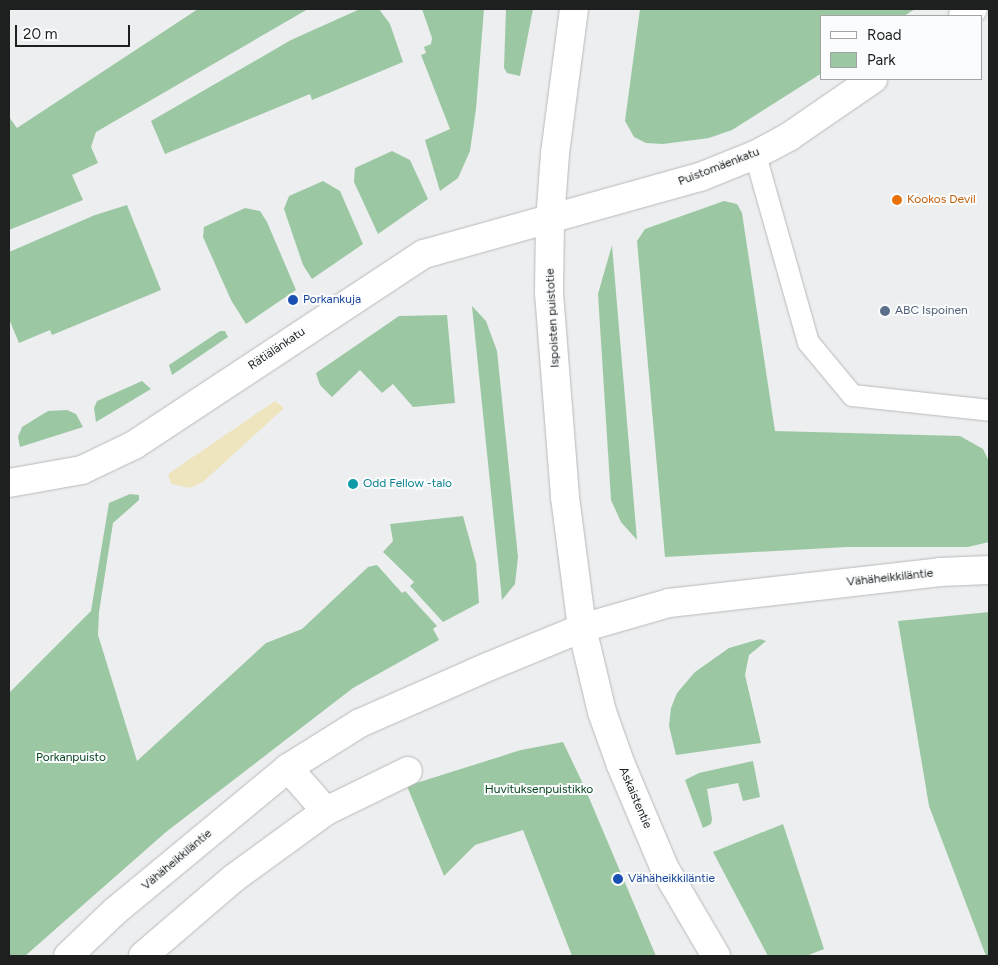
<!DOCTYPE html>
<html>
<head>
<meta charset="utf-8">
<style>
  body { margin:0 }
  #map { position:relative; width:998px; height:965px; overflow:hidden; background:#edeef0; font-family:Figtree,sans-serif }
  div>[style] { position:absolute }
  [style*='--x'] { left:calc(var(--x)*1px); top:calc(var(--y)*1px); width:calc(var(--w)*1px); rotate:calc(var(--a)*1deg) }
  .green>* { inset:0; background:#9bc8a2 }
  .sand>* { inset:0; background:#eee5bf }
  .roads { filter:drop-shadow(0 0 1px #b7b9ba) drop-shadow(0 0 1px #b7b9ba) }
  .service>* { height:21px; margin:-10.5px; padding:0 10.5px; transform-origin:10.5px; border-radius:10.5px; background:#fff }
  .minor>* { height:28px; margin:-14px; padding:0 14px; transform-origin:14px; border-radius:14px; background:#fff }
  .tertiary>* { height:28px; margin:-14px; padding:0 14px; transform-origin:14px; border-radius:14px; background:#fff }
  .secondary>* { height:28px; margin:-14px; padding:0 14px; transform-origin:14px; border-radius:14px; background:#fff }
  .dots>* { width:14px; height:14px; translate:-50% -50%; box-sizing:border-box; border:2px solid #fafcfd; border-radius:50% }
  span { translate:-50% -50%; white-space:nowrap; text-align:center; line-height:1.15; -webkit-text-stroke:4px #fafcfd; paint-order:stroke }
  .street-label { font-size:12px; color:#1e1f1f }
  .food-label { font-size:12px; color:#c56008 }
  .left { translate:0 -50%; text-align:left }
  .transit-label { font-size:12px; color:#164399 }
  .service-label { font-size:12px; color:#4e5e75 }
  .culture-label { font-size:12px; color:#0d838f }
  .park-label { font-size:12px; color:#08461d }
  .frame { position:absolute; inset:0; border:10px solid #1e1f1f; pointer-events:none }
  .legend { position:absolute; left:820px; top:15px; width:162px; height:65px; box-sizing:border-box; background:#fafcfd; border:1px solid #a2a4a4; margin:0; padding:6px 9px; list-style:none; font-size:15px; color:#1e1f1f }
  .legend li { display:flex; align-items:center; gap:10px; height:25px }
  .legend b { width:25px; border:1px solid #a2a4a4 }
  .scale { position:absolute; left:15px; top:25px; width:115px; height:22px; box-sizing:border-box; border:2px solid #1e1f1f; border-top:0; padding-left:6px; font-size:15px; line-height:18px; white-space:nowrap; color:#1e1f1f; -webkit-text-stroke:4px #fafcfd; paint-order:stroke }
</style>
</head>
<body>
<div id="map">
  <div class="green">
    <div style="clip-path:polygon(198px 9px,308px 9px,96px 132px,91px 147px,98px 163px,72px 175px,83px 200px,9px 230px,9px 117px,17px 128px)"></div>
    <div style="clip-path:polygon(360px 9px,379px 9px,390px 24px,403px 62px,312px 100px,310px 94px,165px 154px,151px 121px,291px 40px)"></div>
    <div style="clip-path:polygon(422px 9px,484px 9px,476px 109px,470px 151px,458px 178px,440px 191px,425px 140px,450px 129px,421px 55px,426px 53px,424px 47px,431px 44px,432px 38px)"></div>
    <div style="clip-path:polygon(506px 9px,533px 9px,520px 76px,507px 73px,504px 68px)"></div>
    <div style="clip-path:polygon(640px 9px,915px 9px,904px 16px,822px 16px,822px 73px,732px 130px,709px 138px,663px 144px,646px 143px,634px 137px,625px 121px)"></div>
    <div style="clip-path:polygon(392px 151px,410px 160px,428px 199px,378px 234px,354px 182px,355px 168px)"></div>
    <div style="clip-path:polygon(323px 181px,340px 191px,363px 244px,312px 279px,303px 265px,284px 209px,289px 196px)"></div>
    <div style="clip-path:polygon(724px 201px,737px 204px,742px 213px,775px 431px,960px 436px,983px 449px,989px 461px,989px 542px,968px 547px,847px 547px,665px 557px,637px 241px,645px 229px)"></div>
    <div style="clip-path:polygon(127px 205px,161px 290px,52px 335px,50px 330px,19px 343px,9px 319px,9px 252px,95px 215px)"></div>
    <div style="clip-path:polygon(245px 208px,260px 211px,267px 222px,296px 290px,246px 324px,231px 300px,203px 237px,204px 227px)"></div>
    <div style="clip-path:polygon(612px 245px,637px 540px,621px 522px,611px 500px,598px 294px)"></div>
    <div style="clip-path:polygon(472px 306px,486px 321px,497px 351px,518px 557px,515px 584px,502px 600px)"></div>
    <div style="clip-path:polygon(447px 315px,455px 403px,413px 407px,393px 384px,382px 393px,360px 370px,332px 397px,320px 385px,316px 373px,399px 316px)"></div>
    <div style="clip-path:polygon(220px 331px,225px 331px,228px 337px,172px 375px,169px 365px)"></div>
    <div style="clip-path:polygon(142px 381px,151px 389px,96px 422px,94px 408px,97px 401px)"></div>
    <div style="clip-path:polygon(67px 410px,76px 414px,83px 427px,20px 447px,18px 437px,22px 427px,48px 411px)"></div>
    <div style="clip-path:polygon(130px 494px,139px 495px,139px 500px,113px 523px,99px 612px,98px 635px,137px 761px,266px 643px,302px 629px,368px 567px,377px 565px,402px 593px,405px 591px,437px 626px,433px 629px,439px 640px,353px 688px,166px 832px,25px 956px,9px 956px,9px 693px,91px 611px,109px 503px)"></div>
    <div style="clip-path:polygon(463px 516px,476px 563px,479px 603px,443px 622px,410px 586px,414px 582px,383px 552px,393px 541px,390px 524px)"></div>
    <div style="clip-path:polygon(989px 612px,989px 956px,986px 956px,929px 806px,898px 621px)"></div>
    <div style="clip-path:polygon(760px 639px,766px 641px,749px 655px,745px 675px,761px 743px,676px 755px,669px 726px,671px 708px,677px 693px,695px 672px,729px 648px)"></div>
    <div style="clip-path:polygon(563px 742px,584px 786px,656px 956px,572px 956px,523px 830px,475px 845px,444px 876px,407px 786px,521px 750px)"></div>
    <div style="clip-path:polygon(753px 761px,760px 797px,743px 801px,738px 783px,707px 789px,712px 819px,711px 824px,703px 828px,685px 780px,699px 773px)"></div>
    <div style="clip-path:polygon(783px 824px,824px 949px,806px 956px,768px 956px,713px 852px)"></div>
  </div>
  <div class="sand">
    <div style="clip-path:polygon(275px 401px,284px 408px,203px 482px,190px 488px,171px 484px,168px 474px)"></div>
  </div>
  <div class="roads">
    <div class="service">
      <div style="--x:755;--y:155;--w:194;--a:74.2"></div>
      <div style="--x:808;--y:342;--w:69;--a:50.3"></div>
      <div style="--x:852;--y:395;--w:138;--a:6.2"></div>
    </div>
    <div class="minor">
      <div style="--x:963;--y:16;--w:12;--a:-35"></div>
      <div style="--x:9;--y:483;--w:74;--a:-10.1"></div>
      <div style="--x:82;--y:470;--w:58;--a:-25.7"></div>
      <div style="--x:134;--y:445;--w:347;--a:-33.4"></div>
      <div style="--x:424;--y:254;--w:287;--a:-15.6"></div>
      <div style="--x:700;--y:177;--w:59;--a:-21.8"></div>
      <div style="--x:755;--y:155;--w:40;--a:-28"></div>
      <div style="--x:790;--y:136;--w:101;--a:-34.5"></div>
      <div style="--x:288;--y:768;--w:57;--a:48.5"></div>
      <div style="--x:143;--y:956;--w:120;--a:-40.6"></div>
      <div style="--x:234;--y:878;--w:114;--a:-36.1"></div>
      <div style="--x:326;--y:811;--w:91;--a:-26"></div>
    </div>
    <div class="tertiary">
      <div style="--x:68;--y:956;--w:64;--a:-43.7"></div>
      <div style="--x:114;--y:912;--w:226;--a:-39.6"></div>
      <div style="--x:288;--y:768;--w:85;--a:-32"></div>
      <div style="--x:360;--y:723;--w:142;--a:-23.7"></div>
      <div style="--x:490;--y:666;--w:100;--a:-22.4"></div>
      <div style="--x:582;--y:628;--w:91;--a:-16"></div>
      <div style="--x:669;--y:603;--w:273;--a:-6.5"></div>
      <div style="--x:940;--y:572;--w:49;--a:-2.3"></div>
    </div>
    <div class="secondary">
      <div style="--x:574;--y:9;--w:146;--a:97.5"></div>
      <div style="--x:555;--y:154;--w:66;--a:94.3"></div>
      <div style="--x:550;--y:220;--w:73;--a:90.8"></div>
      <div style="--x:549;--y:293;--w:205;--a:85.5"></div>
      <div style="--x:565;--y:497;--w:132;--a:82.6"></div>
      <div style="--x:582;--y:628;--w:86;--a:76.6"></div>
      <div style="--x:602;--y:712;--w:56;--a:70.3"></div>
      <div style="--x:621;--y:765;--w:113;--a:67.1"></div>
      <div style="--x:665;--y:869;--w:101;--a:59.6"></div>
    </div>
  </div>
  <div class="dots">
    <div style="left:897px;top:200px;background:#e8710a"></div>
    <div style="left:293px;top:300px;background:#1a4fb4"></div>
    <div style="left:885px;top:311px;background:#5c6f8a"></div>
    <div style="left:353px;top:484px;background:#0f9aa8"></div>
    <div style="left:618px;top:879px;background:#1a4fb4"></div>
  </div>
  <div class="street-label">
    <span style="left:719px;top:167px;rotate:-21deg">Puistomäenkatu</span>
    <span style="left:553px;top:318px;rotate:-93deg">Ispoisten puistotie</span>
    <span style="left:277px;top:349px;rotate:-34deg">Rätiälänkatu</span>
    <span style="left:890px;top:578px;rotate:-6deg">Vähäheikkiläntie</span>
    <span style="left:635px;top:798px;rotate:67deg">Askaistentie</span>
    <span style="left:177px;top:860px;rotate:-40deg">Vähäheikkiläntie</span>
  </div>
  <div class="food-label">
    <span class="left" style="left:907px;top:200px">Kookos Devil</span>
  </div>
  <div class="transit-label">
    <span class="left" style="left:303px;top:300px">Porkankuja</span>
    <span class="left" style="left:628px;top:879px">Vähäheikkiläntie</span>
  </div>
  <div class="service-label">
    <span class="left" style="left:895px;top:311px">ABC Ispoinen</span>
  </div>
  <div class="culture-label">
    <span class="left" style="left:363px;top:484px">Odd Fellow -talo</span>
  </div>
  <div class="park-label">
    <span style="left:71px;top:758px">Porkanpuisto</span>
    <span style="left:539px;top:790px">Huvituksenpuistikko</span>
  </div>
  <div class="frame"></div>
  <ul class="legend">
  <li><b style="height:6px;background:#fff"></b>Road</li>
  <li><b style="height:14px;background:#9bc8a2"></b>Park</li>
  </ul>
  <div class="scale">20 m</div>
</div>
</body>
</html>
